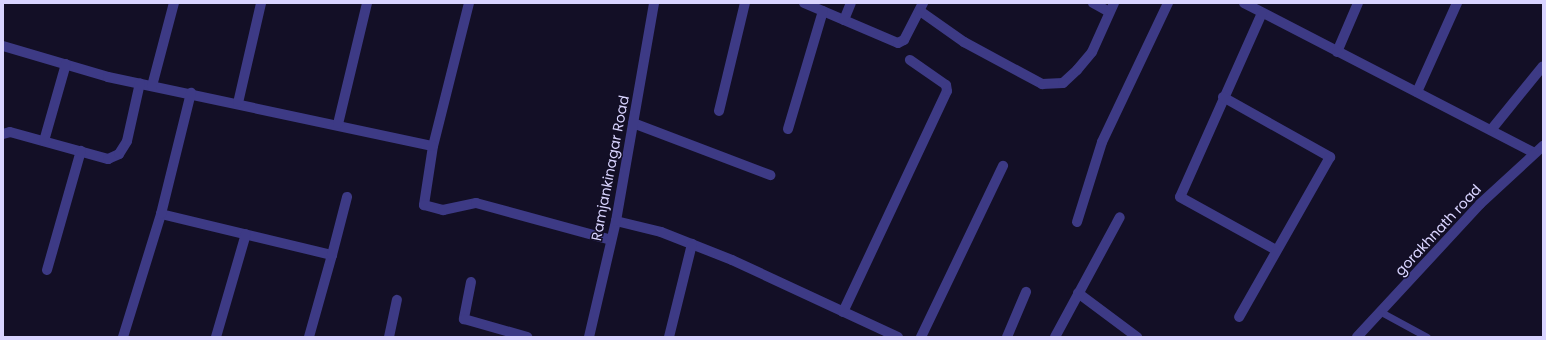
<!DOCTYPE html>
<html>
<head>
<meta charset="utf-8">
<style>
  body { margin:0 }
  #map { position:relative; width:1546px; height:340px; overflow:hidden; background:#130f26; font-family:Poppins,sans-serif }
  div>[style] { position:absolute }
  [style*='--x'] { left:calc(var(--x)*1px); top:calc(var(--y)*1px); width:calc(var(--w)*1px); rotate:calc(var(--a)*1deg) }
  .service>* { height:7px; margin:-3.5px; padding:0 3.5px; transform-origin:3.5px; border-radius:3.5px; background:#3d3a85 }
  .minor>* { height:10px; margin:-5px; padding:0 5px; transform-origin:5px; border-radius:5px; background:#3d3a85 }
  .tertiary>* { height:10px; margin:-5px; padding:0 5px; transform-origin:5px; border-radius:5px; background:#3d3a85 }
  span { translate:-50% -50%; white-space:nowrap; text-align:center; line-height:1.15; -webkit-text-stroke:3px #130f26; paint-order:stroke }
  .street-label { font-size:14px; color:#d9d4ff }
  .frame { position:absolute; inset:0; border:4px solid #d9d4ff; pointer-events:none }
</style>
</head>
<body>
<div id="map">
  <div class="service">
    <div style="--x:1381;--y:312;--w:52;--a:28.5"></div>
  </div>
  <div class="minor">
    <div style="--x:469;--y:3;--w:147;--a:104.1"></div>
    <div style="--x:433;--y:146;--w:60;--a:98.7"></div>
    <div style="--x:424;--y:205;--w:20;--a:15"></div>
    <div style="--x:443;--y:210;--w:34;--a:-12"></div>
    <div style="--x:476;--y:203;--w:140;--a:15.3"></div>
    <div style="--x:804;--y:3;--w:102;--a:23.1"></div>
    <div style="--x:898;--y:43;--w:7;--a:-27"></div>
    <div style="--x:904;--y:40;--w:42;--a:-62.8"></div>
    <div style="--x:1093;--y:3;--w:18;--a:29"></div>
    <div style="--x:1244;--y:3;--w:327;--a:27.3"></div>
    <div style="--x:920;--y:11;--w:54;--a:35.2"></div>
    <div style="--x:964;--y:42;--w:89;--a:28.3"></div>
    <div style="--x:1042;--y:84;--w:21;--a:-3"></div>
    <div style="--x:1063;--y:83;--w:19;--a:-43"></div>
    <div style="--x:1077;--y:70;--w:23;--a:-50"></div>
    <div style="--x:1092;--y:52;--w:54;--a:-65.8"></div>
    <div style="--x:1262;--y:13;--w:201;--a:114"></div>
    <div style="--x:1180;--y:197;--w:110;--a:28.9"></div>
    <div style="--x:844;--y:20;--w:18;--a:-68"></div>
    <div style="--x:3;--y:46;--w:109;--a:16.4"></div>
    <div style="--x:108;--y:77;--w:332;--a:12"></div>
    <div style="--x:1337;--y:52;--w:53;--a:-66.8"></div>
    <div style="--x:152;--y:86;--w:86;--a:-75.2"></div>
    <div style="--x:1417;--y:92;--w:98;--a:-65.8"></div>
    <div style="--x:1223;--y:97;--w:123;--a:29.3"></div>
    <div style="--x:1330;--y:157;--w:184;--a:119.6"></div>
    <div style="--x:238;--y:103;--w:103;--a:-77"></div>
    <div style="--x:719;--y:111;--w:111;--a:-76.5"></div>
    <div style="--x:633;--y:123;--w:147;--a:20.8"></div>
    <div style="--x:338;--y:124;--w:124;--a:-76.5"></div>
    <div style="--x:788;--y:129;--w:123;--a:-73.5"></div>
    <div style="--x:1491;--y:130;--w:82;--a:-50.9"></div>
    <div style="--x:3;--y:134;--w:7;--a:-16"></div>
    <div style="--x:10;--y:132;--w:102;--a:15.4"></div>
    <div style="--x:108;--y:159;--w:12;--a:-24"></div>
    <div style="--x:119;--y:154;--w:15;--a:-58"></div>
    <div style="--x:127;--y:141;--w:59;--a:-77.4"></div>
    <div style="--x:44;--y:141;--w:80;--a:-74.1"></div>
    <div style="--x:161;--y:214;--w:176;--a:13.5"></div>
    <div style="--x:332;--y:255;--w:85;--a:105.7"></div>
    <div style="--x:616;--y:221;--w:46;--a:13.7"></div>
    <div style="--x:661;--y:232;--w:76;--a:21.5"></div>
    <div style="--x:732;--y:260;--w:183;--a:24.9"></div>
    <div style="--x:1077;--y:222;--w:84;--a:-72.6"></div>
    <div style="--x:1102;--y:142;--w:154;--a:-64.6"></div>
    <div style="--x:332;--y:255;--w:60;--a:-75.5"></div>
    <div style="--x:47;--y:270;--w:124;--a:-74.1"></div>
    <div style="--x:471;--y:282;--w:38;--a:101"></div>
    <div style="--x:464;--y:319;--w:66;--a:15.9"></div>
    <div style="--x:1078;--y:293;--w:74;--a:36.7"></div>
    <div style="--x:843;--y:312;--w:244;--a:-64.8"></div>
    <div style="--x:947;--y:91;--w:6;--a:-99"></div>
    <div style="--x:946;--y:85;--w:44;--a:-145.2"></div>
    <div style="--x:123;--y:337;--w:129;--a:-72.8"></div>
    <div style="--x:161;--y:214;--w:125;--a:-76.1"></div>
    <div style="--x:216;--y:337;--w:107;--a:-73.8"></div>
    <div style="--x:389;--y:337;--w:38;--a:-78"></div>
    <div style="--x:669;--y:337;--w:96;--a:-76.1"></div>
    <div style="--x:921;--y:337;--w:190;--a:-64.4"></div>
    <div style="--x:1007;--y:337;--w:49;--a:-67.1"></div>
    <div style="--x:1055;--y:337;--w:136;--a:-61.6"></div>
  </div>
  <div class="tertiary">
    <div style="--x:589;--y:337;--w:119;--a:-76.9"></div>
    <div style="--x:616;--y:221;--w:221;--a:-80.1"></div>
    <div style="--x:1357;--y:337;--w:181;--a:-47.2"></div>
    <div style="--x:1480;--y:204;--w:86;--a:-42.6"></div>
  </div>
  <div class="street-label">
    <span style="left:610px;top:168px;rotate:-79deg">Ramjankinagar Road</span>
    <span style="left:1438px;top:230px;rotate:-47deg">gorakhnath road</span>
  </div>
  <div class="frame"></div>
</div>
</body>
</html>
